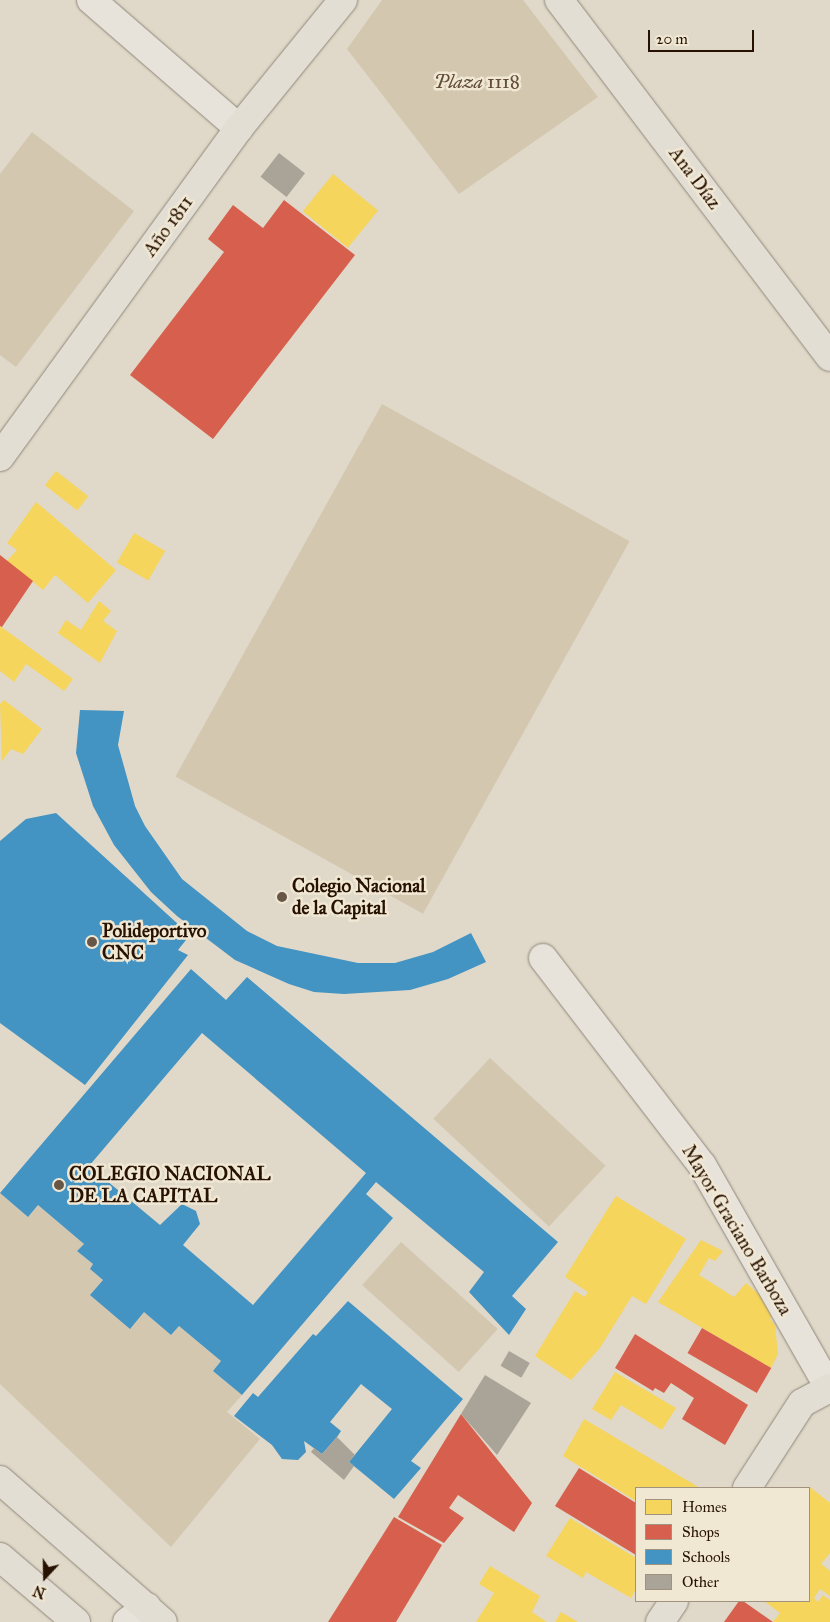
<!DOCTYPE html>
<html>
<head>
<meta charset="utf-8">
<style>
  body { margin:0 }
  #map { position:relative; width:830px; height:1622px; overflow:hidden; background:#e0d8c8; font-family:"IM FELL Great Primer",serif }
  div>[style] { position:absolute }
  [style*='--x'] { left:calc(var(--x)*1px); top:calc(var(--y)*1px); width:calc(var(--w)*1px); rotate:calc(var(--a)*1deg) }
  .green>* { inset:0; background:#d3c7b0; transform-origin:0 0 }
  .homes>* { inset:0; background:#f6d55c; transform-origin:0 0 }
  .shops>* { inset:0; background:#d6604d; transform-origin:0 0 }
  .schools>* { inset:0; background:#4393c3 }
  .building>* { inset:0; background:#aaa398; transform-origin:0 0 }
  .roads { filter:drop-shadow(0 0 1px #8e877b) drop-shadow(0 0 1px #8e877b) }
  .minor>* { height:28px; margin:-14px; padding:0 14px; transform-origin:14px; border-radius:14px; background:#e7e2da }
  .major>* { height:28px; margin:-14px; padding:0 14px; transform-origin:14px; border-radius:14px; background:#e3ded4 }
  .highway>* { height:28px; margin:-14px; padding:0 14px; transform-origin:14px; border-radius:14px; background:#e3ded4 }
  .dots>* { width:14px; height:14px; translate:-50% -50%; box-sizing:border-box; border:2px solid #f1e8d4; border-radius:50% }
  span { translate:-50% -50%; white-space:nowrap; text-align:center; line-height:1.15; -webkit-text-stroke:5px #f1e8d4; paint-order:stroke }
  .park-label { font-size:19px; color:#604c37; font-style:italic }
  .street-label { font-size:19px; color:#271100 }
  .poi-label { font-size:19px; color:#271100; font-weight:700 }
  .left { translate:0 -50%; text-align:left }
  .legend { position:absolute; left:635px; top:1487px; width:175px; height:115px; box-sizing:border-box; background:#f1e8d4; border:1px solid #a0927f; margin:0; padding:6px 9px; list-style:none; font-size:15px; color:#271100 }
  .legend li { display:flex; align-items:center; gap:10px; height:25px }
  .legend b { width:25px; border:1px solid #a0927f }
  .north { position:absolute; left:20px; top:1552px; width:50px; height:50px; -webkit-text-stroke:4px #f1e8d4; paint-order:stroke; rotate:201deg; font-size:14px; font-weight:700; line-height:20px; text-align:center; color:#271100 }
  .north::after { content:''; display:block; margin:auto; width:18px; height:22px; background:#271100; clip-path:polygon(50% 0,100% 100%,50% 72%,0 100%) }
  .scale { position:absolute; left:648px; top:30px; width:106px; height:22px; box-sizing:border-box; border:2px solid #271100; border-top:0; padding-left:6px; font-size:15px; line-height:18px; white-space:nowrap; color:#271100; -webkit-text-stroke:4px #f1e8d4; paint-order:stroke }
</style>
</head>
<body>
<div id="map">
  <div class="green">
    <div style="clip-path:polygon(382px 0,523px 0,598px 97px,459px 194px,347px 49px)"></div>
    <div style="clip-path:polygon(32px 132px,134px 211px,16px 367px,0 355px,0 174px)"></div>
    <div style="left:382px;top:404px;width:283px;height:426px;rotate:29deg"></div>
    <div style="left:490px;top:1058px;width:158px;height:83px;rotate:43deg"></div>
    <div style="clip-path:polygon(0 1193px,28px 1217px,38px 1205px,84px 1244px,77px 1251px,93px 1264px,90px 1269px,103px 1280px,90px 1295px,144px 1312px,171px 1335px,179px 1326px,221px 1361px,213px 1371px,242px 1395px,227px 1412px,260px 1439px,171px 1547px,0 1384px)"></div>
    <div style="left:401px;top:1242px;width:130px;height:58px;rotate:42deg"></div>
  </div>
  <div class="homes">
    <div style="left:333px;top:174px;width:58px;height:48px;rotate:39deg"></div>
    <div style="left:56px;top:471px;width:41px;height:18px;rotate:38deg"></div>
    <div style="clip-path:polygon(36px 502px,116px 570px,88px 603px,55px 575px,43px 590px,7px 561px,17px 550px,7px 543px)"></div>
    <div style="left:134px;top:533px;width:36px;height:34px;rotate:30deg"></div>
    <div style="clip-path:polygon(99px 601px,111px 611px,103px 621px,117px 631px,100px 663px,58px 633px,66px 620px,81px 630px)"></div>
    <div style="clip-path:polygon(0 626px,73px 679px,64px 691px,26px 664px,14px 682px,0 671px)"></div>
    <div style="clip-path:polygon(4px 700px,42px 729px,23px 754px,11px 749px,2px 761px,0 704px)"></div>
    <div style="clip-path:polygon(616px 1196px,686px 1239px,646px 1304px,632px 1296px,600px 1348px,571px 1380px,535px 1356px,575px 1291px,585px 1297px,588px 1292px,565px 1277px)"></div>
    <div style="clip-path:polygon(701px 1240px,723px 1251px,715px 1261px,709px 1258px,699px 1275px,734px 1297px,746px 1283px,776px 1309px,770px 1319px,775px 1325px,778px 1354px,771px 1368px,658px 1302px)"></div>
    <div style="clip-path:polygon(615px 1372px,676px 1408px,662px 1430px,621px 1405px,611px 1420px,592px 1409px)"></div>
    <div style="clip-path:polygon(584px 1419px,700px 1488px,636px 1488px,636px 1501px,563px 1456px)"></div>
    <div style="clip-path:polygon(810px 1487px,830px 1503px,830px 1553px,821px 1564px,830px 1571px,830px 1596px,820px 1589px,814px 1598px,818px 1602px,823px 1595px,830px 1600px,830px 1622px,773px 1622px,780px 1613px,764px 1601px,809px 1601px)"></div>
    <div style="clip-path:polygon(570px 1518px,636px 1558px,636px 1589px,631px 1598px,586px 1572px,583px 1578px,546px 1556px)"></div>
    <div style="clip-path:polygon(490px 1566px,540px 1596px,532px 1612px,547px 1622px,476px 1622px,494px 1593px,479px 1584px)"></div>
    <div style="clip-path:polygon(561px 1612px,578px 1622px,555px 1622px)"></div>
  </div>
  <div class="shops">
    <div style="clip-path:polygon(284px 200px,355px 255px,213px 439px,130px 375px,224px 252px,208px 239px,233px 205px,263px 228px)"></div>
    <div style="clip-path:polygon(0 555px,33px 581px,2px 627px,0 626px)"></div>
    <div style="left:702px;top:1328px;width:80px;height:29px;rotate:30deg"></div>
    <div style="clip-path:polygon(635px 1334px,748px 1405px,725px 1445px,682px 1419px,694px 1398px,671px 1383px,664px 1393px,655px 1388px,653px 1391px,615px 1368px)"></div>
    <div style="clip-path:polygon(461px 1414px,532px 1503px,514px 1532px,458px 1495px,449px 1508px,464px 1518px,444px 1543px,398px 1517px)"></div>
    <div style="clip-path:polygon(579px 1468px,636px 1503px,636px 1555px,555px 1506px)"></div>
    <div style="clip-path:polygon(394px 1517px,442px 1545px,396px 1622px,328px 1622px)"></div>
    <div style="clip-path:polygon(739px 1601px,743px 1601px,773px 1622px,724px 1622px)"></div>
  </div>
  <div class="schools">
    <div style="clip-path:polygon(80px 710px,124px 711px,118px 745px,135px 806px,145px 826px,182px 879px,247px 931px,277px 946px,358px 963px,395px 963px,433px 952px,471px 933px,486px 962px,448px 979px,410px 990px,344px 994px,314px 992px,289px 984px,235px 960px,177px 916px,151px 892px,114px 845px,93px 806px,76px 753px)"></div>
    <div style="clip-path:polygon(56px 813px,190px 935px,178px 950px,188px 955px,85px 1085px,0 1023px,0 841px,26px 819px)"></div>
    <div style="clip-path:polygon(evenodd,191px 969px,226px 1000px,247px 977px,558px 1242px,512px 1296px,526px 1309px,509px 1335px,469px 1292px,484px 1272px,376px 1182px,366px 1194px,393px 1218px,242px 1395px,213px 1371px,221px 1361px,179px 1326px,171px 1335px,144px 1312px,130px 1329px,90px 1295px,103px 1280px,90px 1269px,93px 1264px,77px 1251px,84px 1244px,38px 1205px,28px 1217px,0 1193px,191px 969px,202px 1033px,366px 1173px,253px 1305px,183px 1245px,200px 1224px,196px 1211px,182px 1204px,160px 1225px,89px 1166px,202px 1033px)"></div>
    <div style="clip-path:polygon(348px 1301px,463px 1399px,411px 1461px,421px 1468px,394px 1499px,349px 1462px,392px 1409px,361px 1384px,330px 1422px,341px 1431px,337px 1437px,322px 1454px,304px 1441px,306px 1452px,298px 1460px,282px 1459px,272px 1445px,234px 1416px,253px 1393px,258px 1397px,313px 1334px,316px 1336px)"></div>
  </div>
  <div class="building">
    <div style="left:279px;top:153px;width:33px;height:30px;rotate:38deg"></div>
    <div style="left:509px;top:1351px;width:24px;height:17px;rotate:30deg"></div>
    <div style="clip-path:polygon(485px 1375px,531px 1403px,497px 1455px,461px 1414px)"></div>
    <div style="clip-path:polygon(337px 1437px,355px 1455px,349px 1462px,354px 1466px,344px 1480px,311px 1452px,314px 1448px,322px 1454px)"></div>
  </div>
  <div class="roads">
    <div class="minor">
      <div style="--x:91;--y:0;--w:196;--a:40.9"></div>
      <div style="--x:543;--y:958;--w:261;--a:52.5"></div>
      <div style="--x:702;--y:1165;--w:257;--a:60.3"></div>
      <div style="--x:127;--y:1622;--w:25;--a:-37"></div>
    </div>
    <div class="major">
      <div style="--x:559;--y:0;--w:448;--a:52.8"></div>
      <div style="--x:0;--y:457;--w:407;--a:-54"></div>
      <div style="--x:239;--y:128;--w:165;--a:-50.9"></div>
      <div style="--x:747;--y:1488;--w:101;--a:-57.1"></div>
      <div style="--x:802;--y:1403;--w:32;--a:-28"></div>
      <div style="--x:660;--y:1622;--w:25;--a:-56"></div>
    </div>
    <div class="highway">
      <div style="--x:0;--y:1480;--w:216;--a:41.1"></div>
      <div style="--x:0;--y:1557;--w:100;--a:40.5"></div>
    </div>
  </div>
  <div class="dots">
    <div style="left:282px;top:897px;background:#685746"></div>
    <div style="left:92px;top:942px;background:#685746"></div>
    <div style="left:59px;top:1185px;background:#685746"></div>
  </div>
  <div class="park-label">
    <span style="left:477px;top:82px">Plaza 1118</span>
  </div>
  <div class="street-label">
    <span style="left:695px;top:178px;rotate:53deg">Ana Díaz</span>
    <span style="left:168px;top:226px;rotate:-54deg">Año 1811</span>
    <span style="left:737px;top:1230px;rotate:59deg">Mayor Graciano Barboza</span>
  </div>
  <div class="poi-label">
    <span class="left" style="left:292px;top:897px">Colegio Nacional<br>de la Capital</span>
    <span class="left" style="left:102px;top:942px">Polideportivo<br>CNC</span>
    <span class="left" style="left:69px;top:1185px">COLEGIO NACIONAL<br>DE LA CAPITAL</span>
  </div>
  <ul class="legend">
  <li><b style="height:14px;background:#f6d55c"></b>Homes</li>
  <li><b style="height:14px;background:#d6604d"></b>Shops</li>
  <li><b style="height:14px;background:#4393c3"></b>Schools</li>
  <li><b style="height:14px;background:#aaa398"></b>Other</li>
  </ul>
  <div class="north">N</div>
  <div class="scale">20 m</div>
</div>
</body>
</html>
